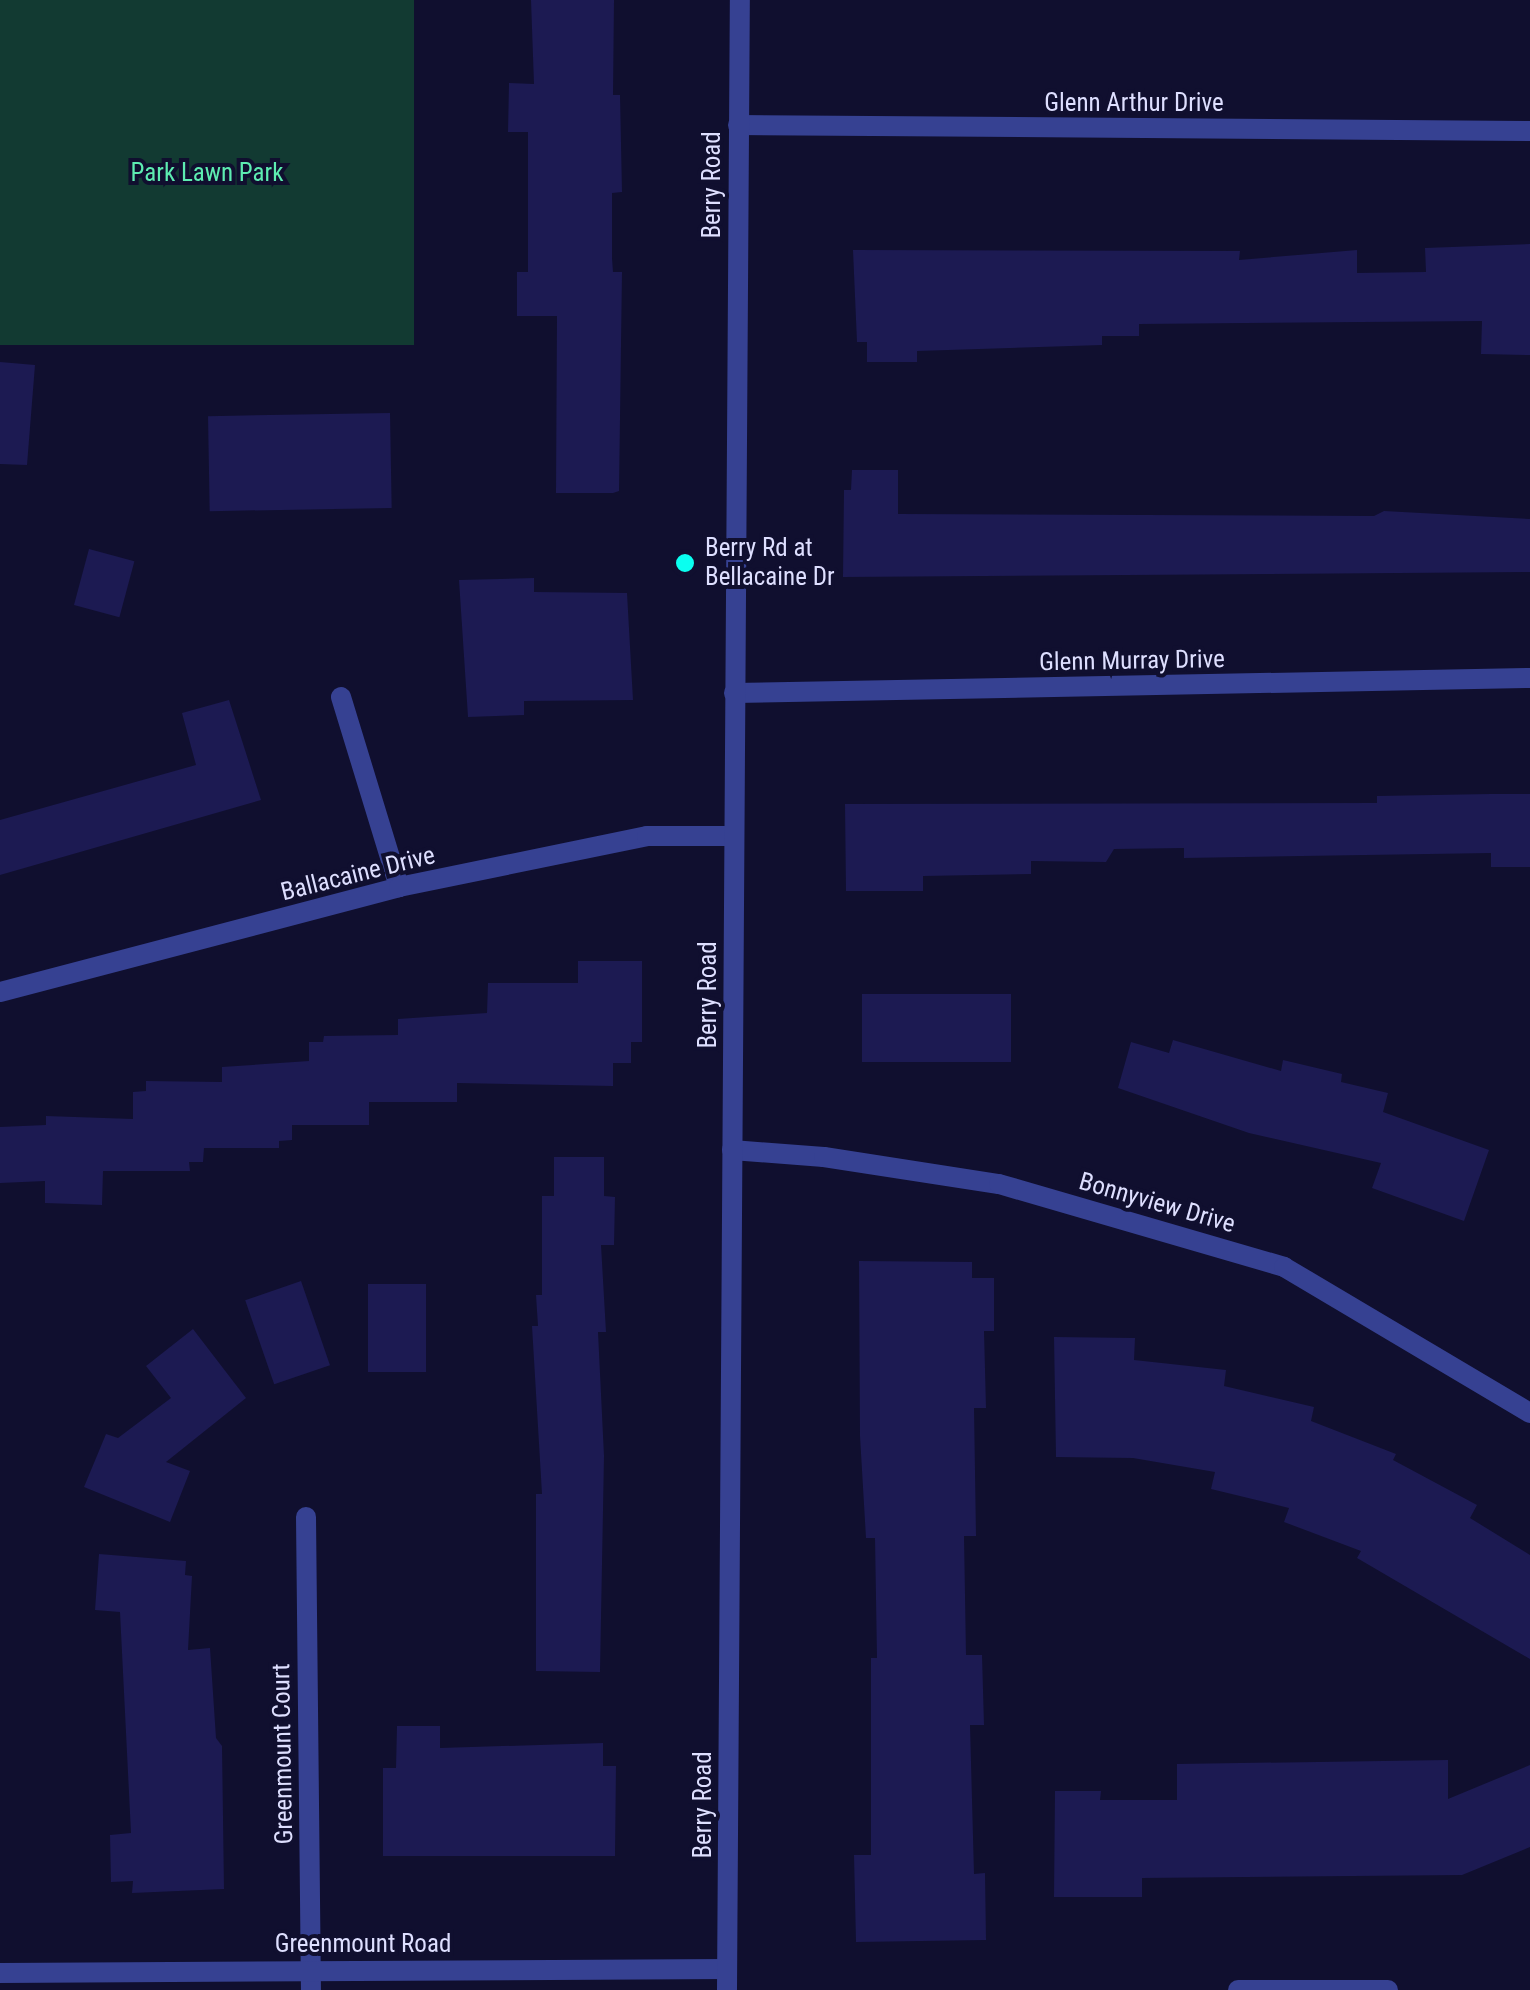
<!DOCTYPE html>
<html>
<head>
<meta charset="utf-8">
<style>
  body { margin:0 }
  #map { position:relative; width:1530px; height:1990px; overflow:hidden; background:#100f2f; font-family:"Roboto Condensed",sans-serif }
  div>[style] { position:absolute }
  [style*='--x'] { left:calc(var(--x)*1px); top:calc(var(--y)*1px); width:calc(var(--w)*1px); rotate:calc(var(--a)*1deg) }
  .green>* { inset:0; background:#123a32; transform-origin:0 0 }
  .building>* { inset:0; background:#1c1a52; transform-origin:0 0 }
  .minor>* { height:20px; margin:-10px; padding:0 10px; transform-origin:10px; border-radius:10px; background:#364192 }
  .tertiary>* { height:20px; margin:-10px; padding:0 10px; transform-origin:10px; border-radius:10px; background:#364192 }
  .dots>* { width:28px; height:28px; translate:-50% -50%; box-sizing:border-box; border:5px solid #100f2f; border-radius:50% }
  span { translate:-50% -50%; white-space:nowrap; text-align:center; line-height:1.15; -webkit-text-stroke:8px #100f2f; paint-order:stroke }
  .street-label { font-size:25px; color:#dedfff }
  .park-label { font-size:25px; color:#5decb1 }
  .poi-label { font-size:25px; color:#dedfff }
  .left { translate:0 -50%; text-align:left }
</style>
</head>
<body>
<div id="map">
  <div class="green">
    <div style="left:0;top:0;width:414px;height:345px"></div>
  </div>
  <div class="building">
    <div style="clip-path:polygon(531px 0,614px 0,613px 95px,620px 95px,622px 192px,612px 193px,612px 258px,613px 272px,622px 272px,619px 491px,613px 493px,556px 493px,557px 316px,517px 316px,517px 272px,528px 272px,528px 132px,508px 132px,509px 83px,534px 84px)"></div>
    <div style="clip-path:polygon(1530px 244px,1530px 355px,1481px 354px,1482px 321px,1139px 324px,1139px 336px,1102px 336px,1102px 345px,917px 351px,917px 362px,867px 362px,867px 342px,857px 342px,853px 250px,1240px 251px,1239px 260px,1357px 250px,1357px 273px,1426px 272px,1425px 248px)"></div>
    <div style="clip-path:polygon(0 362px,35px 365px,27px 465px,0 464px)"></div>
    <div style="left:390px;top:413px;width:95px;height:182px;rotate:89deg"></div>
    <div style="clip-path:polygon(852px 470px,898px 470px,898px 514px,1374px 516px,1384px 511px,1530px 519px,1530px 572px,843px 577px,844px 490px,851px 490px)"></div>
    <div style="left:89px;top:549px;width:47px;height:58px;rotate:15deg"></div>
    <div style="clip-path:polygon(534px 578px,534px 592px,627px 593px,633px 700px,524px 701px,524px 715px,468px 717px,459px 580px)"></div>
    <div style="clip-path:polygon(229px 700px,261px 800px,0 875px,0 820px,196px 765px,182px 713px)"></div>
    <div style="clip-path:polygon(1491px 794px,1530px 794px,1530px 867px,1491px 867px,1491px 853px,1184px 858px,1184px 848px,1114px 849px,1106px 862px,1031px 861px,1031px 874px,923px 876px,923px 891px,846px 891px,845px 804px,1377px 803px,1377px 796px)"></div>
    <div style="clip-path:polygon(578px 961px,642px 961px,642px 1042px,631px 1042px,631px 1063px,613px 1063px,613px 1086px,457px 1083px,457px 1102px,369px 1102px,369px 1125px,292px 1125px,292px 1140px,279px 1141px,279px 1148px,204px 1148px,203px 1162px,189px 1162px,190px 1171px,103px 1171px,102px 1205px,45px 1203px,45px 1181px,0 1183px,0 1127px,46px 1125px,46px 1116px,133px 1119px,133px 1092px,146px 1091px,146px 1081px,222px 1082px,222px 1067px,309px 1061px,309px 1042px,323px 1042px,324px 1036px,398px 1035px,398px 1019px,487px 1013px,488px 983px,578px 983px)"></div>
    <div style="left:862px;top:994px;width:149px;height:68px"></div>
    <div style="clip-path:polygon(1173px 1040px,1281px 1071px,1283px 1060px,1342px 1074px,1341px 1082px,1388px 1093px,1383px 1112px,1489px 1150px,1464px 1221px,1372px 1188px,1381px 1163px,1249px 1133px,1118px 1088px,1131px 1042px,1169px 1053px)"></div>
    <div style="clip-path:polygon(554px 1157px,604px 1157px,604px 1196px,615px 1197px,614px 1245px,601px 1245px,606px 1332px,598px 1332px,604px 1456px,600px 1672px,536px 1671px,536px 1494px,542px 1494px,532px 1326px,538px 1326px,536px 1295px,542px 1295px,542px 1196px,554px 1196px)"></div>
    <div style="clip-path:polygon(859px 1261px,972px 1262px,972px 1278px,994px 1278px,994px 1331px,984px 1331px,986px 1408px,974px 1408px,976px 1536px,964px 1536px,966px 1655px,982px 1655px,984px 1725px,970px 1725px,974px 1874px,985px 1873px,986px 1940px,856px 1942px,854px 1855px,871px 1855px,871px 1658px,877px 1658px,875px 1538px,866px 1538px,860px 1436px)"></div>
    <div style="left:301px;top:1281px;width:89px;height:59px;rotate:71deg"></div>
    <div style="left:368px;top:1284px;width:58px;height:88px"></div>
    <div style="clip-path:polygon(193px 1329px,246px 1398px,166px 1462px,190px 1471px,170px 1522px,84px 1487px,106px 1434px,118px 1438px,171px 1398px,146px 1366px)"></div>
    <div style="clip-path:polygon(1054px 1337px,1135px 1338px,1134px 1360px,1226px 1370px,1224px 1386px,1314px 1407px,1311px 1421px,1396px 1454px,1393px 1460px,1477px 1505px,1470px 1518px,1530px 1555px,1530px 1659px,1357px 1558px,1361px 1551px,1284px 1522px,1289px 1508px,1211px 1489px,1215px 1472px,1133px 1458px,1056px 1457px)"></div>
    <div style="clip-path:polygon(99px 1554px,186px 1561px,185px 1575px,192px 1576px,188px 1650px,210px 1648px,216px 1738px,222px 1746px,224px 1889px,132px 1893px,133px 1881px,111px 1882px,110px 1835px,131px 1833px,120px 1612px,95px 1610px)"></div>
    <div style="clip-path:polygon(397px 1726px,440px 1726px,440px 1748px,603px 1743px,603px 1766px,616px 1766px,615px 1856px,383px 1856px,383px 1768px,396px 1768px)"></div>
    <div style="clip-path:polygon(1448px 1760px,1448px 1799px,1530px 1765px,1530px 1847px,1462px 1875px,1142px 1878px,1142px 1897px,1054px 1897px,1055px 1791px,1101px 1791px,1100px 1800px,1177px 1800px,1177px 1764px)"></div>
  </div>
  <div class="minor">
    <div style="--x:738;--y:125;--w:792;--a:0.43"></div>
    <div style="--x:734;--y:693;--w:796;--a:-1.08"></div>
    <div style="--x:341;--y:697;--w:199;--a:73"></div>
    <div style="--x:0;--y:992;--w:413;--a:-14.7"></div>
    <div style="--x:399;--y:887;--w:253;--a:-11.6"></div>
    <div style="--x:647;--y:836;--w:86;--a:0"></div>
    <div style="--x:732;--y:1150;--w:92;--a:4.4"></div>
    <div style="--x:824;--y:1157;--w:177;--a:8.8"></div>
    <div style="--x:999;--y:1184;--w:297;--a:16.2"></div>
    <div style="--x:1284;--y:1267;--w:286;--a:30.7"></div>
    <div style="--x:306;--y:1517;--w:473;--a:89.4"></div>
    <div style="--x:0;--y:1973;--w:727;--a:-0.32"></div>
    <div style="--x:1238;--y:1990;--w:150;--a:0"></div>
  </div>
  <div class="tertiary">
    <div style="--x:727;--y:1990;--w:1990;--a:-89.63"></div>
  </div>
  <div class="dots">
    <div style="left:685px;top:563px;background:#0afff0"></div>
  </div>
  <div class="street-label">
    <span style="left:1134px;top:103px">Glenn Arthur Drive</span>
    <span style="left:712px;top:185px;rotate:-90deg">Berry Road</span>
    <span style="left:1132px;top:661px;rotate:-1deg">Glenn Murray Drive</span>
    <span style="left:358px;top:874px;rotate:-14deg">Ballacaine Drive</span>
    <span style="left:708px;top:995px;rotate:-90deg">Berry Road</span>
    <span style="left:1157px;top:1203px;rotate:16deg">Bonnyview Drive</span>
    <span style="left:283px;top:1754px;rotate:-91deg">Greenmount Court</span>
    <span style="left:703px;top:1805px;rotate:-90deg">Berry Road</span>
    <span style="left:363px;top:1944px">Greenmount Road</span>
  </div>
  <div class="park-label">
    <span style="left:207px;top:173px">Park Lawn Park</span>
  </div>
  <div class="poi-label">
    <span class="left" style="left:705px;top:563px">Berry Rd at<br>Bellacaine Dr</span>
  </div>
</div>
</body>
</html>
